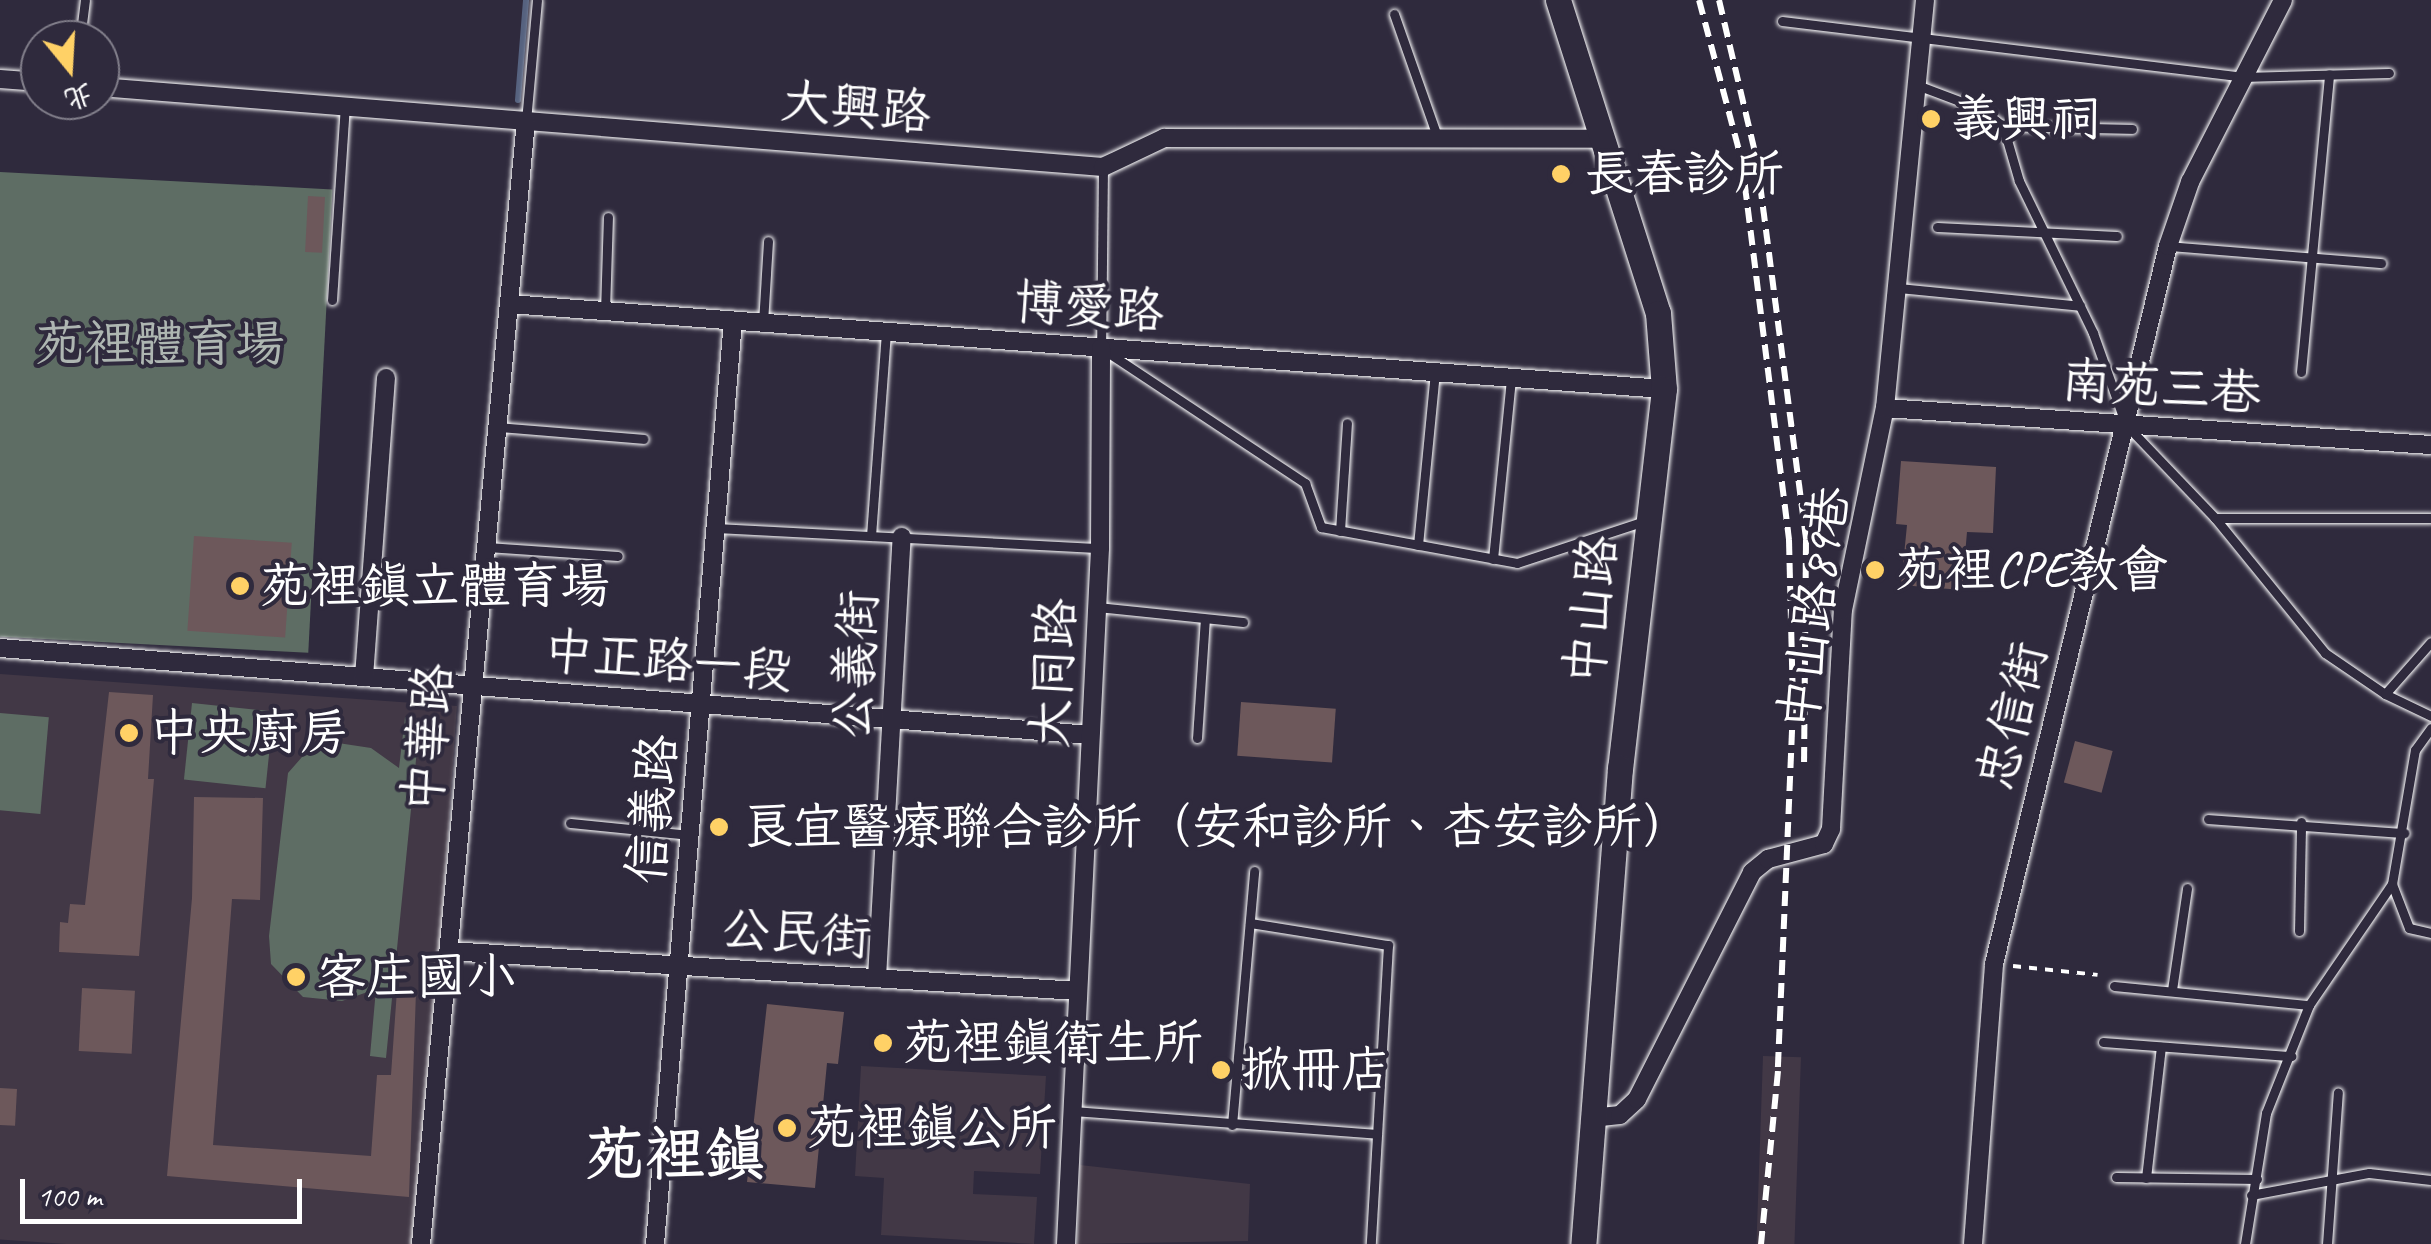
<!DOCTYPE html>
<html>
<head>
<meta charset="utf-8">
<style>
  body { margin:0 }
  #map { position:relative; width:2431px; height:1244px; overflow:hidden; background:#2f2a3d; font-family:Caveat,"LXGW WenKai TC",sans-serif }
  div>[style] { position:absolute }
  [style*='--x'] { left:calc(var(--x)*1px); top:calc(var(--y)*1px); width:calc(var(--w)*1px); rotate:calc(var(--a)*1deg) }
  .built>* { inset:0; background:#423846; transform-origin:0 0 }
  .green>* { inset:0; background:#5e6d64; transform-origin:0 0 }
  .stream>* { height:6px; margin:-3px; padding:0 3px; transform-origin:3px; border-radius:3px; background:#56627f }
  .building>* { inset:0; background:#6d585b; transform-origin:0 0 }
  .path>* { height:4px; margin-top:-2px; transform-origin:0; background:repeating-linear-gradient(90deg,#fff 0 8px,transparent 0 16px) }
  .roads { filter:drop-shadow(0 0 2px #fff) drop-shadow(0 0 2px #fff) }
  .lane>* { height:9px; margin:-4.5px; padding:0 4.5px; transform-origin:4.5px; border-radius:4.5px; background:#2f2a3d }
  .street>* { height:18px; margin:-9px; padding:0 9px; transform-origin:9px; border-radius:9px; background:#2f2a3d }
  .secondary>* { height:25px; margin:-12.5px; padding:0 12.5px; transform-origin:12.5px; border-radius:12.5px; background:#2f2a3d }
  .rail>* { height:6px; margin-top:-3px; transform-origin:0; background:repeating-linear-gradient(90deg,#fff 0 15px,transparent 0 23px) }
  .dots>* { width:28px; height:28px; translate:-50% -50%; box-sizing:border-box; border:5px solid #2f2a3d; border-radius:50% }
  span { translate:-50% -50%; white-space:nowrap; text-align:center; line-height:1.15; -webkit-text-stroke:8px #2f2a3d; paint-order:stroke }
  .street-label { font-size:50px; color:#fff }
  .poi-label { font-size:50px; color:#fff }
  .left { translate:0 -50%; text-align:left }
  .park-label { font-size:50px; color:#aeb6b2 }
  .district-label { font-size:60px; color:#fff; font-weight:700 }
  .north { position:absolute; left:20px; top:20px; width:100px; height:100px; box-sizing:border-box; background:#2f2a3d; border:2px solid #827f8b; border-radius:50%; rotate:162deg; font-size:28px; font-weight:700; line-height:40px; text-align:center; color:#fff }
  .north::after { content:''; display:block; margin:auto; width:35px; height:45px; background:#ffd166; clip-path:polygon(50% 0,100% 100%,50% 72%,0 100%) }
  .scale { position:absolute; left:20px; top:1179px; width:282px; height:45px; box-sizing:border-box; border:5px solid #fff; border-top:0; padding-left:12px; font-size:30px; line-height:35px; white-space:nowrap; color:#fff; -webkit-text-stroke:8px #2f2a3d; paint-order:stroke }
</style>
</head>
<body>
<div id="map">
  <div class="built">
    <div style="left:0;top:674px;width:458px;height:564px;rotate:4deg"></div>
    <div style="left:1763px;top:1056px;width:38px;height:189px;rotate:2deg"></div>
    <div style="clip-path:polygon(861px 1066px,1046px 1076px,1040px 1174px,974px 1171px,973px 1194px,1037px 1197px,1034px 1244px,881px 1235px,884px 1178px,855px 1176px)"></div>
    <div style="clip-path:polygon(1080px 1165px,1250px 1184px,1248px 1241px,1077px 1244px)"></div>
  </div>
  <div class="green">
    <div style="left:0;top:172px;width:333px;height:464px;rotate:3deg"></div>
    <div style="left:192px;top:703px;width:82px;height:77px;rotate:6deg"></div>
    <div style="left:0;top:713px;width:49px;height:97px;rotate:5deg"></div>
    <div style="clip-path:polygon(405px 717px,420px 720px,386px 1058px,370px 1056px,376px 989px,342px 1001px,303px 997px,271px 964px,269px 936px,288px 773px,302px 757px,338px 743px,371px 748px,399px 768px)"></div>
  </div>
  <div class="stream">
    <div style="--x:518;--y:100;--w:100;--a:-85.4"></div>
  </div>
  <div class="building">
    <div style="left:308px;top:196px;width:17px;height:56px;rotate:3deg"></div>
    <div style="clip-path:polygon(1901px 461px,1996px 467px,1993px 533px,1967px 532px,1962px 590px,1901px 585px,1907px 525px,1896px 524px)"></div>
    <div style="left:194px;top:536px;width:98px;height:95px;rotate:4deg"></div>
    <div style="clip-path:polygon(109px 692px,153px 695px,148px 779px,154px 779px,139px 956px,59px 952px,60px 922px,68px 923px,70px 904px,85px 905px)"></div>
    <div style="left:1241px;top:702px;width:95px;height:54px;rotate:4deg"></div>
    <div style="left:2075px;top:741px;width:39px;height:43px;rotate:15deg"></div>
    <div style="clip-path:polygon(194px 797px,263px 798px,260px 900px,232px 899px,213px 1145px,371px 1156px,377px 1075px,391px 1075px,397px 990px,416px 991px,409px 1197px,167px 1176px,192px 898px)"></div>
    <div style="left:82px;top:988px;width:53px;height:63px;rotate:3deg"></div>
    <div style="clip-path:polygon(767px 1004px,844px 1012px,838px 1064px,827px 1063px,815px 1188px,747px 1182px)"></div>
    <div style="left:0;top:1088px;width:17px;height:37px;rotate:3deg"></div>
  </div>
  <div class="path">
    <div style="--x:2013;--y:966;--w:85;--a:6"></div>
  </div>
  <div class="roads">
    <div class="lane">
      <div style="--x:1394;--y:14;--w:133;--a:70.6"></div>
      <div style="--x:1782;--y:21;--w:463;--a:6.9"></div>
      <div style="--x:2242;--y:77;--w:147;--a:-1.6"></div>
      <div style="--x:80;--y:40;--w:40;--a:-82.9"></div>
      <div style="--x:1917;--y:85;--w:68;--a:20.6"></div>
      <div style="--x:1981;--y:109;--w:28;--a:38"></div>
      <div style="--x:2003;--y:126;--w:57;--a:73.8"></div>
      <div style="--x:2019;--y:181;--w:169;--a:64"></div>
      <div style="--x:2093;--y:333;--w:86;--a:70.3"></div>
      <div style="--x:526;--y:121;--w:121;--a:-84.8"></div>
      <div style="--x:2003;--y:126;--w:129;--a:1.3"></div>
      <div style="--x:1103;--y:167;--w:181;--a:90.6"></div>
      <div style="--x:1101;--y:348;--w:245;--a:33.5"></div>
      <div style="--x:1305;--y:483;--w:47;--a:70"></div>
      <div style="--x:1321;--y:527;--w:199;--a:10.4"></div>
      <div style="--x:1517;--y:563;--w:135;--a:-18.2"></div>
      <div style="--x:1937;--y:227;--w:180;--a:2.9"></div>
      <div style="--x:2168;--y:246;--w:214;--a:4.6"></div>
      <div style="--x:1898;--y:288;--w:183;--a:5.6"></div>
      <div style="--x:332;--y:300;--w:194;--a:-86.2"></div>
      <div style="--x:605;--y:311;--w:94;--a:-88.2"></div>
      <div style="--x:763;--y:323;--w:82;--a:-86.5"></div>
      <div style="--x:2301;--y:372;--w:299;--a:-84.6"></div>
      <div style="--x:498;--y:427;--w:146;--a:4.7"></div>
      <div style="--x:2129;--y:428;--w:124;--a:46.3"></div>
      <div style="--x:2215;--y:518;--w:174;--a:50.8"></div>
      <div style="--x:2325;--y:653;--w:73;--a:34.3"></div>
      <div style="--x:2385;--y:694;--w:51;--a:25.6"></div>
      <div style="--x:2215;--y:518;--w:216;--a:0"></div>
      <div style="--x:716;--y:528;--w:385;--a:3"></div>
      <div style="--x:1340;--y:531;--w:108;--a:-86.3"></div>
      <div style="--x:871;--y:536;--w:205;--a:-85.8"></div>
      <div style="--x:1418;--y:545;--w:174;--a:-84.4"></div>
      <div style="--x:487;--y:547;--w:131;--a:3.9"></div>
      <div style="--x:1493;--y:559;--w:182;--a:-84.3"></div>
      <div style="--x:1097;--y:607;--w:147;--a:5.9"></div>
      <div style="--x:2385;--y:694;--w:69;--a:-48.5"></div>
      <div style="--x:1197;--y:738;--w:119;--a:-86.2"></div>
      <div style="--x:2208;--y:819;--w:197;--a:4.1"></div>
      <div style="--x:570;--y:823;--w:121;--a:5.7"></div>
      <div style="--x:2392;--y:884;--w:47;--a:68.9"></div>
      <div style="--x:2409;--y:928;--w:23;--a:13"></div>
      <div style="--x:1250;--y:923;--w:140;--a:9.1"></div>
      <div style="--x:1388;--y:945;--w:299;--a:93.3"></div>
      <div style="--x:2299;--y:931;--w:109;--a:-88.9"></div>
      <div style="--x:2114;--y:986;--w:196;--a:5.6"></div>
      <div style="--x:2172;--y:990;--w:103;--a:-81.6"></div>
      <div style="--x:2103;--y:1042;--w:189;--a:4.3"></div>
      <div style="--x:1073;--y:1111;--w:305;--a:4.3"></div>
      <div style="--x:1232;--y:1125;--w:255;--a:-85"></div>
      <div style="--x:2116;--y:1177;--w:141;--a:0.8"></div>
      <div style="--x:2146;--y:1178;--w:132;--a:-83.5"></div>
      <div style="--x:2251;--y:1195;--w:120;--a:-10.6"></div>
      <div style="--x:2369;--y:1173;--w:62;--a:6.4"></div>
      <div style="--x:2245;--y:1244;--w:133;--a:-80.9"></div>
      <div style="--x:2266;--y:1113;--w:116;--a:-68.3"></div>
      <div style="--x:2309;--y:1005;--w:147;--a:-55.6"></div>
      <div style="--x:2392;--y:884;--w:136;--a:-80.3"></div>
      <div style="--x:2415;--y:750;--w:27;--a:-54"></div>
      <div style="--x:2327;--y:1244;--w:152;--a:-85.9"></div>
    </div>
    <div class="street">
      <div style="--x:0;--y:79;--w:40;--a:4.3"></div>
      <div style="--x:100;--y:87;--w:1006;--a:4.56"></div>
      <div style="--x:1103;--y:167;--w:68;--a:-25.4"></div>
      <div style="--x:1164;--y:138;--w:438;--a:0.1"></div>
      <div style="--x:509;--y:304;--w:1158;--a:4.21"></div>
      <div style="--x:1885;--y:408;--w:547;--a:3.88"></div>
      <div style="--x:0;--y:648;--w:1093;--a:4.56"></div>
      <div style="--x:364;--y:677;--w:300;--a:-85.8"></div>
      <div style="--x:449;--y:951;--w:630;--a:3.64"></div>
      <div style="--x:877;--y:978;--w:442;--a:-86.8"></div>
      <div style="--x:1591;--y:1118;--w:29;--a:-6"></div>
      <div style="--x:1620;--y:1115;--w:23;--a:-43"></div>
      <div style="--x:1637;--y:1099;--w:254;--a:-63.1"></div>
      <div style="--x:1752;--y:872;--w:21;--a:-39"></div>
      <div style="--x:1768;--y:859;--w:58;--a:-15"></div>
      <div style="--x:1824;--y:844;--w:17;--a:-65"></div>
      <div style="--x:1831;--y:829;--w:219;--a:-86.9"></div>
      <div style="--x:1843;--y:610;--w:206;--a:-78.3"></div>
      <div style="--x:1885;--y:408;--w:410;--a:-84.4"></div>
      <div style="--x:421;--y:1244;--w:1128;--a:-84.66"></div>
      <div style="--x:655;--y:1244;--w:926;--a:-85.17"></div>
      <div style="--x:1066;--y:1244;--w:697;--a:-87.2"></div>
      <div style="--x:1100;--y:548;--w:200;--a:-89.7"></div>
      <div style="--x:1973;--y:1244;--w:281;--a:-85.7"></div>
      <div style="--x:1994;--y:964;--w:739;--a:-76.38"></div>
      <div style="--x:2168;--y:246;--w:68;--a:-71"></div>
      <div style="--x:2190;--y:182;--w:204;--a:-62.9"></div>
    </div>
    <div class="secondary">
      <div style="--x:1558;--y:0;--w:329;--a:72.3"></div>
      <div style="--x:1658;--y:313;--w:76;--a:85.5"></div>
      <div style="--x:1664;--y:389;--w:382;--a:96.6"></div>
      <div style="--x:1620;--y:768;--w:477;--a:94.4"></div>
    </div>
  </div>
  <div class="rail">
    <div style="--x:1699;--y:0;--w:168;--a:75.1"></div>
    <div style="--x:1742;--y:162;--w:381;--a:82.9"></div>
    <div style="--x:1789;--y:540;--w:167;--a:88.6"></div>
    <div style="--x:1793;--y:707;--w:364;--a:92.4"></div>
    <div style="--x:1778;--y:1071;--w:174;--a:95.6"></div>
    <div style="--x:1719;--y:0;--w:165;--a:76.7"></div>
    <div style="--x:1757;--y:161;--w:382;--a:82.6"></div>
    <div style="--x:1806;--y:540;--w:227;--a:90.5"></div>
  </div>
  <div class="dots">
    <div style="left:1931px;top:119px;background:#ffd166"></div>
    <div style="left:1561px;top:174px;background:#ffd166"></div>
    <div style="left:1875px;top:570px;background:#ffd166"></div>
    <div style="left:240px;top:586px;background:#ffd166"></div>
    <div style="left:129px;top:733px;background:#ffd166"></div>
    <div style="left:719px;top:827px;background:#ffd166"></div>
    <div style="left:296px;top:977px;background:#ffd166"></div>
    <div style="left:883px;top:1043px;background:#ffd166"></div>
    <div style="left:1221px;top:1070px;background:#ffd166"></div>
    <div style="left:787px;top:1128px;background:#ffd166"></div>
  </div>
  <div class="street-label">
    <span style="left:856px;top:107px;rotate:5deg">大興路</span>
    <span style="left:1089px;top:307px;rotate:4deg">博愛路</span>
    <span style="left:2161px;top:387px;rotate:4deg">南苑三巷</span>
    <span style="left:1814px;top:608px;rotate:-82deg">中山路89巷</span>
    <span style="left:1591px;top:610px;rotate:-84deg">中山路</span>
    <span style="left:668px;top:661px;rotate:5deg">中正路一段</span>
    <span style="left:855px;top:665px;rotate:-87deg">公義街</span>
    <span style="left:1053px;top:673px;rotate:-87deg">大同路</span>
    <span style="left:2012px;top:716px;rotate:-76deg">忠信街</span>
    <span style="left:428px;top:738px;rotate:-85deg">中華路</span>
    <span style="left:652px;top:809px;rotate:-85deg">信義路</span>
    <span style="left:796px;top:933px;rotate:4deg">公民街</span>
  </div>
  <div class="poi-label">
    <span class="left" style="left:1951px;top:119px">義興祠</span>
    <span class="left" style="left:1584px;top:174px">長春診所</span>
    <span class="left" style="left:1895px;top:570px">苑裡CPE教會</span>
    <span class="left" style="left:260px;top:586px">苑裡鎮立體育場</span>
    <span class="left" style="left:149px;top:733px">中央廚房</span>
    <span class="left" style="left:742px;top:827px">良宜醫療聯合診所（安和診所、杏安診所）</span>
    <span class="left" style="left:316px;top:977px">客庄國小</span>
    <span class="left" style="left:903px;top:1043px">苑裡鎮衛生所</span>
    <span class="left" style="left:1241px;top:1070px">掀冊店</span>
    <span class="left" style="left:807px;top:1128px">苑裡鎮公所</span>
  </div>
  <div class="park-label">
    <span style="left:160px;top:344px">苑裡體育場</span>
  </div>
  <div class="district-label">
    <span style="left:675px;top:1154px">苑裡鎮</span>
  </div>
  <div class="north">北</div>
  <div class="scale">100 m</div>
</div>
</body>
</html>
